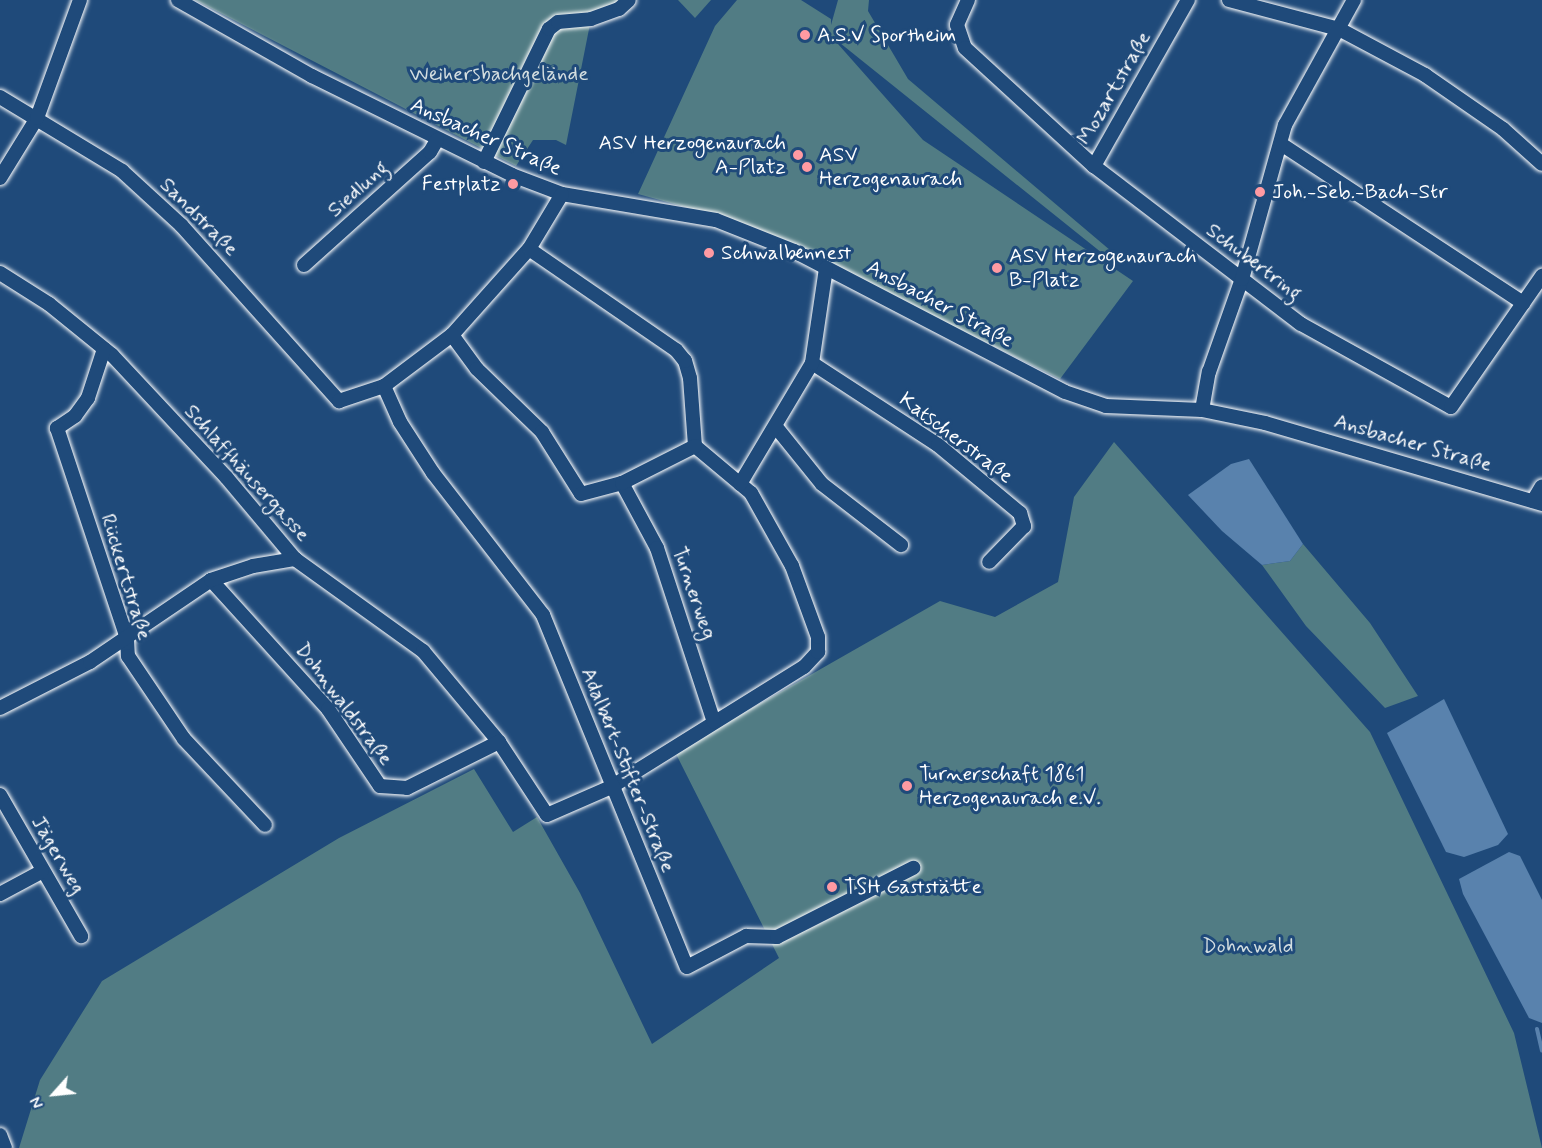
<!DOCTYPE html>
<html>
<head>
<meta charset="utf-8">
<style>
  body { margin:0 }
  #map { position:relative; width:1542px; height:1148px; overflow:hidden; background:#1f4a7a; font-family:Mynerve,sans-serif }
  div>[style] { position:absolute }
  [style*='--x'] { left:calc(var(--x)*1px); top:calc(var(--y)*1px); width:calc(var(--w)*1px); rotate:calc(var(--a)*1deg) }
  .green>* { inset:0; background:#517c84 }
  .water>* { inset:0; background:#5982ad }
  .stream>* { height:4px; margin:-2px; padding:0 2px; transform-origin:2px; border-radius:2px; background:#5982ad }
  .roads { filter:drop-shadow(0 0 2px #fff) drop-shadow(0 0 2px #fff) }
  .minor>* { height:14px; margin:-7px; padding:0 7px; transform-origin:7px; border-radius:7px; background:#1f4a7a }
  .dots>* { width:16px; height:16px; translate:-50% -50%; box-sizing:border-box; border:3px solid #1f4a7a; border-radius:50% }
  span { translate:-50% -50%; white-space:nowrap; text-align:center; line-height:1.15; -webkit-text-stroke:6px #1f4a7a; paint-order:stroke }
  .poi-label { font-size:21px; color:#fff }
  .left { translate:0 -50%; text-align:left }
  .right { translate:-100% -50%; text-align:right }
  .park-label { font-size:21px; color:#d4dee0 }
  .street-label { font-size:21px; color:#fff }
  .north { position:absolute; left:24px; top:1064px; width:60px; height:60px; -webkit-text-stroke:4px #1f4a7a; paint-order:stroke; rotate:243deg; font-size:16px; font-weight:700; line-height:24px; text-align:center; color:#fff }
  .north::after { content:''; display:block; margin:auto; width:21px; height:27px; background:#fff; clip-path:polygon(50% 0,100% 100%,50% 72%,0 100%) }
</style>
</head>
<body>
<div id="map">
  <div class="green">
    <div style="clip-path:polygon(195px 0,620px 0,591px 19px,566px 145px,556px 140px,533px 140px,516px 166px)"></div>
    <div style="clip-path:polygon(678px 0,711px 0,695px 18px)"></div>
    <div style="clip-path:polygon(737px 0,801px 0,831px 19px,831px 25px,838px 0,869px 0,868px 11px,908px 79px,1117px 256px,1112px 261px,830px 35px,923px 140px,1133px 281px,1060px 379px,796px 248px,718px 216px,638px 194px,715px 26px)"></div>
    <div style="clip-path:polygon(1114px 442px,1370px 732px,1514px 1033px,1542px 1148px,19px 1148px,40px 1080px,102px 981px,339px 838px,474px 769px,513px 832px,537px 817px,580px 893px,652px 1044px,779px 958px,675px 752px,940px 601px,995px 617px,1058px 582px,1074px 497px)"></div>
    <div style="clip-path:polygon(1303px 544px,1370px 623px,1418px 696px,1385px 708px,1306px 626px,1262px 565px,1290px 561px)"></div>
  </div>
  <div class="water">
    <div style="clip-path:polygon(1249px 459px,1303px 544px,1290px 561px,1262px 565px,1222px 531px,1188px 495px,1231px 464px)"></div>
    <div style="clip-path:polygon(1444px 699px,1508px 834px,1498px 845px,1464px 857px,1446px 852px,1387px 733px)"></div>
    <div style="clip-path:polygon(1509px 852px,1520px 856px,1542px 900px,1542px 1023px,1529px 1018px,1463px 894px,1459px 879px)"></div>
  </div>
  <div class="stream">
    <div style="--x:1537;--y:1029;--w:22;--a:77"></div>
  </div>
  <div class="roads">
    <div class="minor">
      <div style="--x:178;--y:0;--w:154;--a:29.6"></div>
      <div style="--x:312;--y:76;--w:223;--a:26.3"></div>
      <div style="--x:512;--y:175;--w:53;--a:20.8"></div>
      <div style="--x:562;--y:194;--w:156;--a:9.6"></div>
      <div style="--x:716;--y:220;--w:84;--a:21.7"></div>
      <div style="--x:794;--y:251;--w:305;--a:27.5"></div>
      <div style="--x:1065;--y:392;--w:43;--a:18.9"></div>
      <div style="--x:1106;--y:406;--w:96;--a:2.4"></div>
      <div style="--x:1202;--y:410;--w:64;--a:11.7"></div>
      <div style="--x:1265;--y:423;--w:289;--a:16.3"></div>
      <div style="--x:968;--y:0;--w:27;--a:114"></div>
      <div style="--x:957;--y:25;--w:24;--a:71"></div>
      <div style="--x:965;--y:48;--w:175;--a:42.5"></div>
      <div style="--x:1094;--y:166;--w:260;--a:37.4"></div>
      <div style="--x:1301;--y:324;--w:171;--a:29"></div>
      <div style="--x:1451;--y:407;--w:160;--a:-55.2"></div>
      <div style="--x:1229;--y:0;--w:114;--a:14.8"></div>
      <div style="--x:1339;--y:29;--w:98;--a:28.1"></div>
      <div style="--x:1425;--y:75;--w:95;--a:34.7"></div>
      <div style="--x:1503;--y:129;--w:52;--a:41.9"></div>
      <div style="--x:0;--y:97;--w:143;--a:31.2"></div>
      <div style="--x:122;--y:171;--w:80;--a:42.5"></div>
      <div style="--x:181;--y:225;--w:237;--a:48.1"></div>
      <div style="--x:339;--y:401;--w:47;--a:-18.4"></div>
      <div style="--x:384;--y:386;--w:85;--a:-36.9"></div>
      <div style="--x:452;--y:335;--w:115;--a:-48.2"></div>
      <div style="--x:529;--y:249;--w:64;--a:-59"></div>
      <div style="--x:1281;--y:144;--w:290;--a:33.3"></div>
      <div style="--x:484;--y:162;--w:148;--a:-64"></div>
      <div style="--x:549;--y:29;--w:11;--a:-38"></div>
      <div style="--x:558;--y:22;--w:33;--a:-5"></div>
      <div style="--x:591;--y:19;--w:30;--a:-20"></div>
      <div style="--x:619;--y:9;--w:13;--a:-42"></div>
      <div style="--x:1094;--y:166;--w:191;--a:-60.5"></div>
      <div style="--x:0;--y:178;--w:70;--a:-58.3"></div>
      <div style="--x:37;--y:118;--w:126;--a:-70"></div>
      <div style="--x:304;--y:265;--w:169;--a:-41.9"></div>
      <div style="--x:430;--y:152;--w:14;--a:-60"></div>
      <div style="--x:0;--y:273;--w:58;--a:32.3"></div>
      <div style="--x:49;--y:304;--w:81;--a:39"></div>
      <div style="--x:112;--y:355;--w:168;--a:46.9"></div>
      <div style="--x:227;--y:478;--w:106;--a:50"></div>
      <div style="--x:295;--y:559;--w:158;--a:35.7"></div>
      <div style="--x:423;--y:651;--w:119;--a:50.1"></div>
      <div style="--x:499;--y:742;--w:87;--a:56.7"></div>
      <div style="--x:547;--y:815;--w:70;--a:-23.6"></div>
      <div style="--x:611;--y:787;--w:227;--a:-31.9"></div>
      <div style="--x:804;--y:667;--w:21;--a:-47"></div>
      <div style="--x:818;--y:652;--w:15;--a:-90"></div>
      <div style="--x:818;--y:637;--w:76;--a:-110.1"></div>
      <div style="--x:792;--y:566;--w:84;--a:-119.3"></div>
      <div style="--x:751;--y:493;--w:73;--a:-140"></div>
      <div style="--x:695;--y:446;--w:68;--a:-94.2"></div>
      <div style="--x:690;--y:378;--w:18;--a:-106"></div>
      <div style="--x:685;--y:361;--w:14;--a:-129"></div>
      <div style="--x:676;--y:350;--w:178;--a:-145.5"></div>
      <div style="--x:452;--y:335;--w:42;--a:53.7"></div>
      <div style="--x:477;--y:369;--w:91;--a:44.1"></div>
      <div style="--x:542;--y:432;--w:73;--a:57.8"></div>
      <div style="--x:581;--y:494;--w:42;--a:-15"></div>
      <div style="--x:622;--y:483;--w:74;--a:61.7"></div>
      <div style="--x:657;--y:548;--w:183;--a:71.9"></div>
      <div style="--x:104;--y:349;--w:52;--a:108.1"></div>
      <div style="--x:88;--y:398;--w:22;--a:126"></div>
      <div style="--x:75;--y:416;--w:22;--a:146"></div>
      <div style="--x:57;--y:428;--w:222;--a:71.6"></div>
      <div style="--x:127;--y:639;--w:17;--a:87"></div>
      <div style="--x:128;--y:656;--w:100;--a:56"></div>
      <div style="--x:184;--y:739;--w:118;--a:46.7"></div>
      <div style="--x:812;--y:363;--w:150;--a:33.1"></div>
      <div style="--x:938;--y:445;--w:107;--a:39.7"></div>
      <div style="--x:1020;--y:513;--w:14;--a:73"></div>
      <div style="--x:1024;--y:526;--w:50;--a:134.2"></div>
      <div style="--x:384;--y:386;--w:39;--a:66"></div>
      <div style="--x:400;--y:422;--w:61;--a:57.1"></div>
      <div style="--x:433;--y:473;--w:180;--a:52.2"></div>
      <div style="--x:543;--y:615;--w:380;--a:67.8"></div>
      <div style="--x:687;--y:967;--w:67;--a:-27.7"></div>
      <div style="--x:746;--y:936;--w:31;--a:2"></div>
      <div style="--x:777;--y:937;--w:153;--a:-26.9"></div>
      <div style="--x:1202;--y:410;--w:39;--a:-80"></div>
      <div style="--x:1209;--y:372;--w:99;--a:-70.5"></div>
      <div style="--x:1242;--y:279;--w:160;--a:-74.4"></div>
      <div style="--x:1285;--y:125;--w:143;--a:-61.1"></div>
      <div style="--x:776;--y:427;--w:73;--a:51.1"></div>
      <div style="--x:822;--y:484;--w:100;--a:37.7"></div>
      <div style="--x:622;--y:483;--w:82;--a:-26.9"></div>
      <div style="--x:740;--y:484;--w:141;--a:-59.2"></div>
      <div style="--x:812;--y:363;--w:96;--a:-81.6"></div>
      <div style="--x:1533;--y:501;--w:17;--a:-59"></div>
      <div style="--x:211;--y:580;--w:174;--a:47.8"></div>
      <div style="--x:328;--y:709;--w:93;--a:56"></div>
      <div style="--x:380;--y:786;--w:27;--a:4"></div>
      <div style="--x:407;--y:788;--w:103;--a:-26.6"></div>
      <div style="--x:0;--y:708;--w:101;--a:-27.1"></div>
      <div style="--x:90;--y:662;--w:146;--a:-34.1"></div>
      <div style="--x:211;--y:580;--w:44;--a:-18.4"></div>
      <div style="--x:253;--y:566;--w:43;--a:-9.5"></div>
      <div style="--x:0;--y:795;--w:163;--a:60.1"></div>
      <div style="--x:0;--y:894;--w:47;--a:-28.2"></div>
      <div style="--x:0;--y:1135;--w:14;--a:69"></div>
    </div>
  </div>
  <div class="dots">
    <div style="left:805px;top:35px;background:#ff9aa2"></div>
    <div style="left:798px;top:155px;background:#ff9aa2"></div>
    <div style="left:807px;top:167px;background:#ff9aa2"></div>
    <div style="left:513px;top:184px;background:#ff9aa2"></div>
    <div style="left:1260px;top:192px;background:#ff9aa2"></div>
    <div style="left:709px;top:253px;background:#ff9aa2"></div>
    <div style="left:997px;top:268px;background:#ff9aa2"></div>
    <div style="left:907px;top:786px;background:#ff9aa2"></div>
    <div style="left:832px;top:887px;background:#ff9aa2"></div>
  </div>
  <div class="poi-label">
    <span class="left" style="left:817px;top:35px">A.S.V Sportheim</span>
    <span class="right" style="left:786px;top:155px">ASV Herzogenaurach<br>A-Platz</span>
    <span class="left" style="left:819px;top:167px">ASV<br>Herzogenaurach</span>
    <span class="right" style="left:501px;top:184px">Festplatz</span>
    <span class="left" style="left:1272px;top:192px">Joh.-Seb.-Bach-Str</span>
    <span class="left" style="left:721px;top:253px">Schwalbennest</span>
    <span class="left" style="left:1009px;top:268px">ASV Herzogenaurach<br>B-Platz</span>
    <span class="left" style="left:919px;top:786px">Turnerschaft 1861<br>Herzogenaurach e.V.</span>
    <span class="left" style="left:844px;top:887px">TSH Gaststätte</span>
  </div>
  <div class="park-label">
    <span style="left:499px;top:74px">Weihersbachgelände</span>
    <span style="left:1248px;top:946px">Dohnwald</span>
  </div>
  <div class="street-label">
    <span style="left:1114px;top:88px;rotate:-60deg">Mozartstraße</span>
    <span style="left:486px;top:137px;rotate:24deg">Ansbacher Straße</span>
    <span style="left:358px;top:189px;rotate:-42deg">Siedlung</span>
    <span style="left:199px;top:217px;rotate:45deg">Sandstraße</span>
    <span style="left:1254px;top:262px;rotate:37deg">Schubertring</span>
    <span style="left:940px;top:304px;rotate:28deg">Ansbacher Straße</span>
    <span style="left:956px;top:438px;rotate:37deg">Katscherstraße</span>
    <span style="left:1413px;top:443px;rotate:16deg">Ansbacher Straße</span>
    <span style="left:247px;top:473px;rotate:48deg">Schlaffhäusergasse</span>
    <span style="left:126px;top:577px;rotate:73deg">Rückertstraße</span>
    <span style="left:694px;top:593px;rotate:71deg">Turnerweg</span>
    <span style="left:344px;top:704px;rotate:53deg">Dohnwaldstraße</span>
    <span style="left:628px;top:770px;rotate:68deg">Adalbert-Stifter-Straße</span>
    <span style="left:58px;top:855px;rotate:60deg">Jägerweg</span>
  </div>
  <div class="north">N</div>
</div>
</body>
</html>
